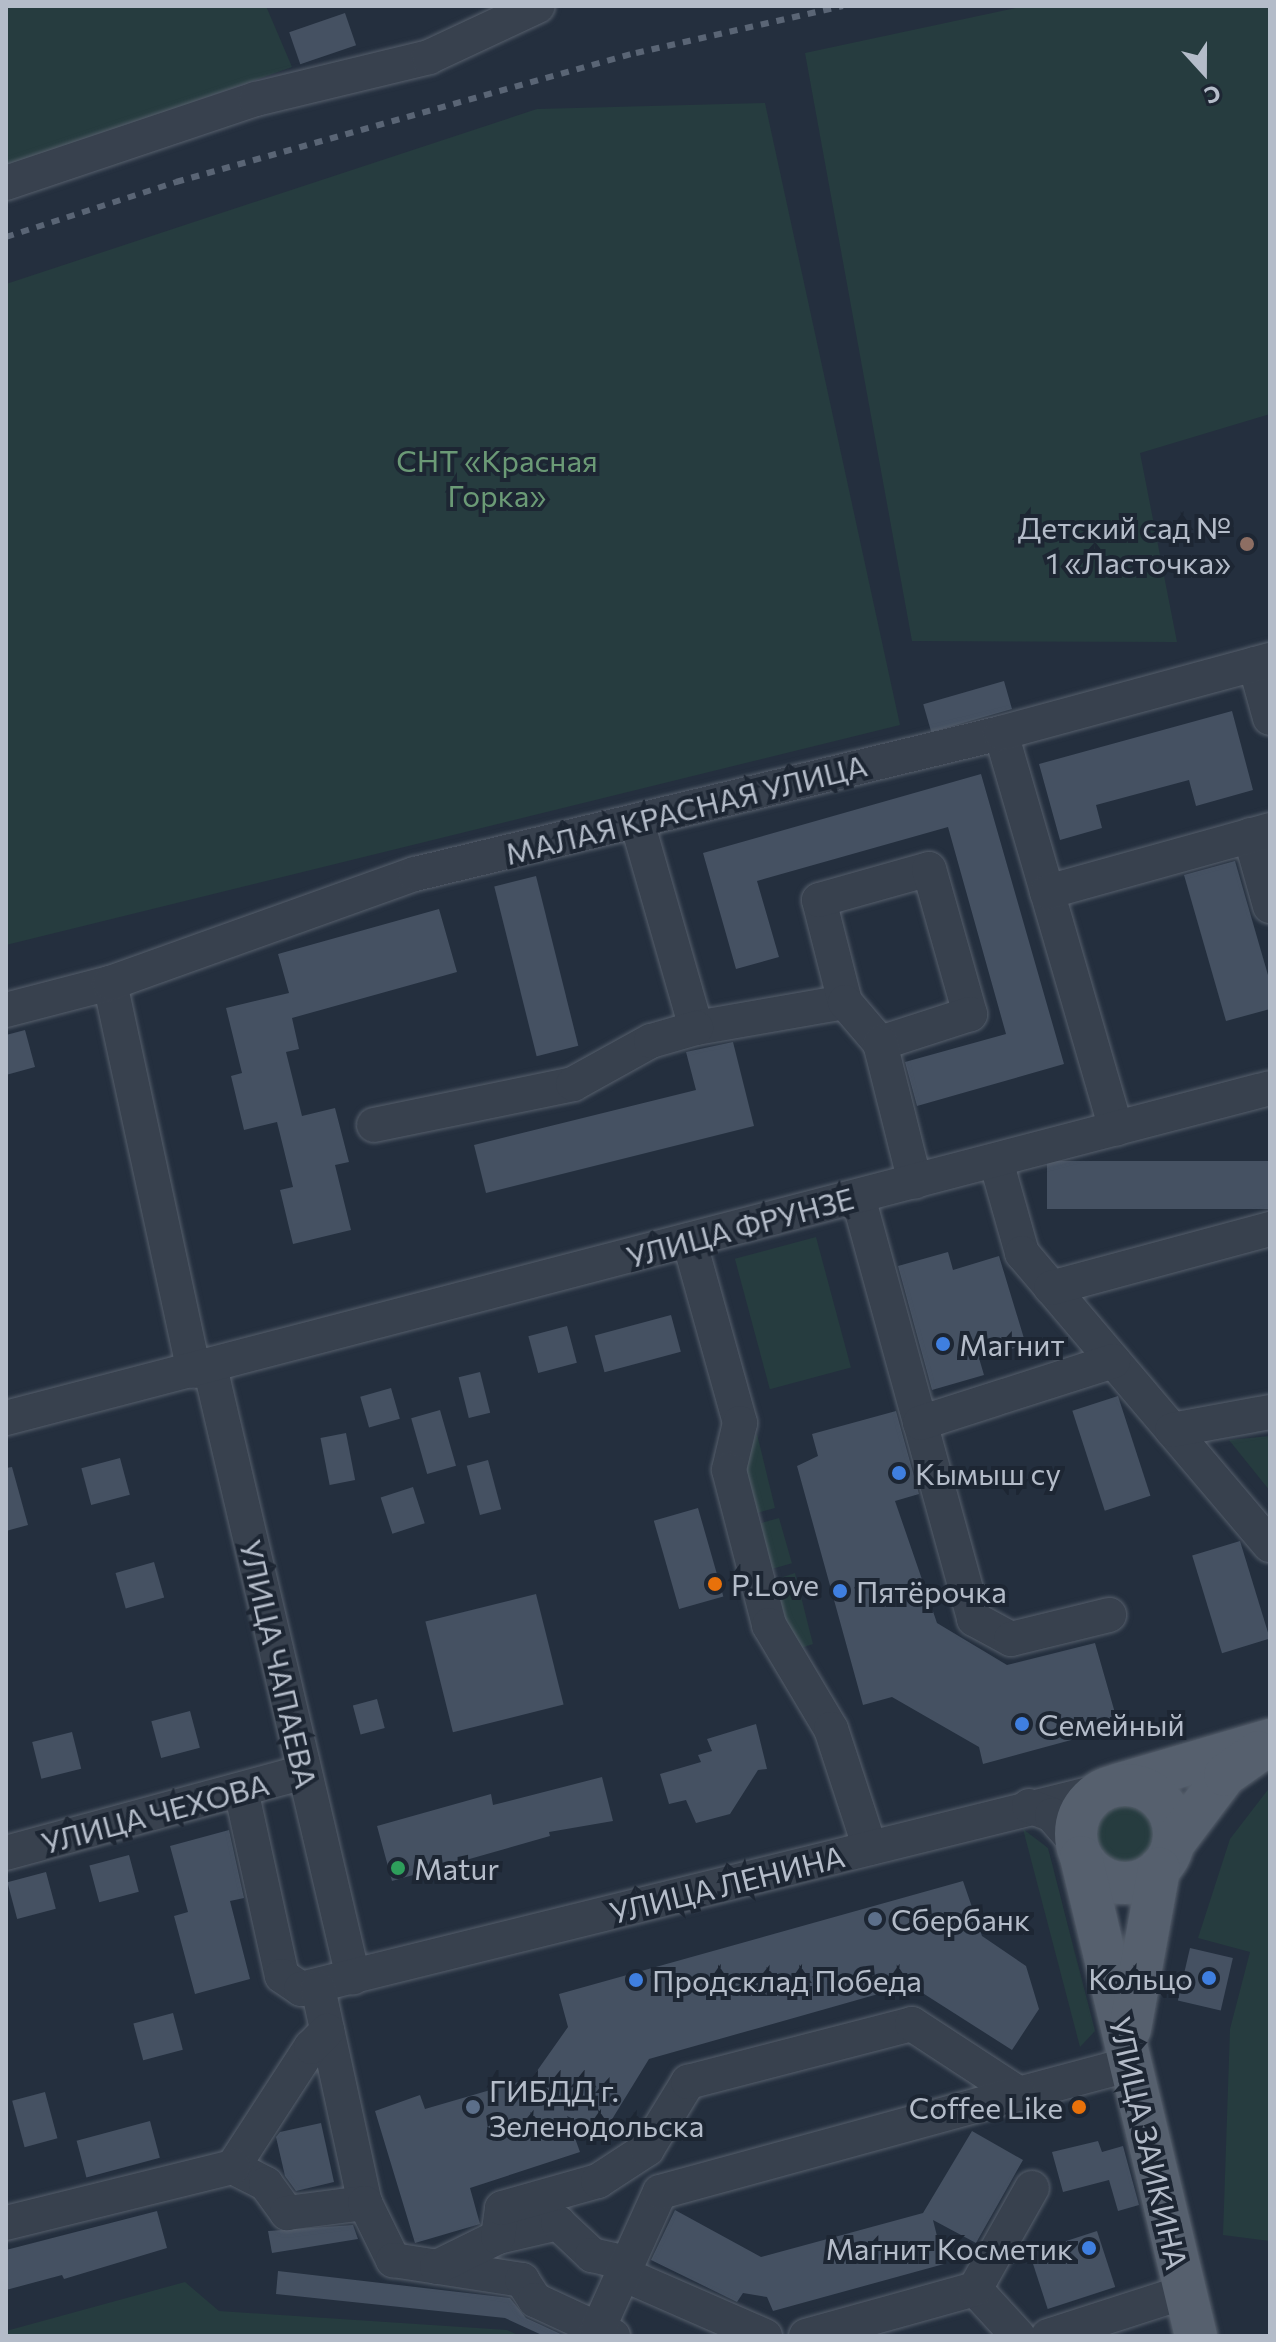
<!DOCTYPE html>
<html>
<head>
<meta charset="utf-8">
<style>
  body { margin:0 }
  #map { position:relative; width:1276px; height:2342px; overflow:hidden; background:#242f3e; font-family:Commissioner,sans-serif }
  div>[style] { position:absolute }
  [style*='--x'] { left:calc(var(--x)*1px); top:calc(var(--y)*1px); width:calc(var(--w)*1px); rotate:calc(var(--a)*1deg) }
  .green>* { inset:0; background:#263c3f; transform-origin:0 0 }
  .round { border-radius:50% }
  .building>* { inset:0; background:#455162; transform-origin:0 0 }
  .roads { filter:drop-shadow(0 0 2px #565f6c) drop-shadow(0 0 2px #565f6c) }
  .minor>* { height:34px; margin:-17px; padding:0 17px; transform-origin:17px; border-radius:17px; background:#38414e }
  .major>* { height:42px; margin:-21px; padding:0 21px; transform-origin:21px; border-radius:21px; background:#56606e }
  .major>.ring { margin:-21px; padding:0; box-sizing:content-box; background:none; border:42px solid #56606e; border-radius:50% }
  .rail>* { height:6px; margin-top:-3px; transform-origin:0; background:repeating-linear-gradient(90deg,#5a6575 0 8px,transparent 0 16px) }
  .dots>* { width:22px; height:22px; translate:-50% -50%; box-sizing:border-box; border:4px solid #1d2633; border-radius:50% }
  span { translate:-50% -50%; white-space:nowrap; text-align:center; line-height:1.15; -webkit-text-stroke:8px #1d2633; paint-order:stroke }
  .park-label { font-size:30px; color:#6b9a76 }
  .poi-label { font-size:30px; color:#b4bcc9 }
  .right { translate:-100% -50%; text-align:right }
  .left { translate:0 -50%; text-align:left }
  .street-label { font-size:30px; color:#b4bcc9 }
  .frame { position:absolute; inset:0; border:8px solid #b4bcc9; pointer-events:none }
  .north { position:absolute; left:1164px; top:32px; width:80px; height:80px; -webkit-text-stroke:6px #1d2633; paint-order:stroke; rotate:159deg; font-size:22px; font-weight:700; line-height:32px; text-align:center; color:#b4bcc9 }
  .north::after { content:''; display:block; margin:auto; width:28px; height:36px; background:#b4bcc9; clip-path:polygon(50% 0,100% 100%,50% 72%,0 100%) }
</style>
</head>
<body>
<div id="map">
  <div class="green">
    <div style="clip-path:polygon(6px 6px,266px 6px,292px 67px,6px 168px)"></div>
    <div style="clip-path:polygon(1025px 6px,1270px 6px,1270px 414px,1140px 453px,1177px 642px,912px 641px,805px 53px)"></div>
    <div style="clip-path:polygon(765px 103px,900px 725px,6px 945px,6px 284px,537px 109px)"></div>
    <div style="left:816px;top:1237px;width:135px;height:84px;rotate:75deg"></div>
    <div style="clip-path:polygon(757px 1434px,775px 1508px,757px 1513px,742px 1463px)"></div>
    <div style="clip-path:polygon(1270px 1436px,1270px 1491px,1229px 1440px)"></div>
    <div style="left:779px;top:1518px;width:47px;height:21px;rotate:74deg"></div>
    <div style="clip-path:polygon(795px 1573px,813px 1644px,801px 1648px,792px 1642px,774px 1580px)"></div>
    <div style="clip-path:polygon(1270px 1787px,1270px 2241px,1223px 2235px,1230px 2029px,1250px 1952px,1198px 1938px,1230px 1839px)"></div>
    <div class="round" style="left:1093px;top:1801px;width:66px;height:66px"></div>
    <div style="clip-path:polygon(1023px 1829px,1048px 1848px,1095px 2031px,1080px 2047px)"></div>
    <div style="clip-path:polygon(185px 2282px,219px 2311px,507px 2330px,520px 2336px,6px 2336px,6px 2331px)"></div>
  </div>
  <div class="building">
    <div style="left:345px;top:13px;width:34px;height:59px;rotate:71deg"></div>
    <div style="left:1004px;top:681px;width:29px;height:84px;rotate:74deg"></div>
    <div style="clip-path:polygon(1232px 711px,1253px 790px,1196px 806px,1189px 780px,1096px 805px,1102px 828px,1060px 840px,1039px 764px)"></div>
    <div style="clip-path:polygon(981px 774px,1064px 1064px,917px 1106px,905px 1062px,1006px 1034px,948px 827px,757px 881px,779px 957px,736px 969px,703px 853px)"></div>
    <div style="clip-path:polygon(1235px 861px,1270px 982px,1270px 1009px,1226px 1021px,1184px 875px)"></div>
    <div style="left:536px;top:876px;width:175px;height:43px;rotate:76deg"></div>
    <div style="clip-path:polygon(439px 909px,457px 972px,292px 1018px,299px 1049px,286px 1052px,302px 1116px,335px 1108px,349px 1162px,335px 1165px,351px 1230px,293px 1244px,280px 1190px,293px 1187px,277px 1122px,244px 1130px,231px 1076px,242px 1073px,226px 1008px,289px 993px,278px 954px)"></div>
    <div style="clip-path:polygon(25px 1030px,35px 1067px,6px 1075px,6px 1035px)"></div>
    <div style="clip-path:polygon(733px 1042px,754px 1126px,486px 1193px,474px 1145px,696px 1090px,686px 1052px)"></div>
    <div style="left:1270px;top:1161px;width:48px;height:223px;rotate:90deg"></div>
    <div style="clip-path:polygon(948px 1252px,953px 1270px,999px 1256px,1026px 1345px,979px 1358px,984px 1375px,932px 1390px,898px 1266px)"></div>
    <div style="left:671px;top:1315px;width:38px;height:79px;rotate:75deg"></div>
    <div style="left:567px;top:1326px;width:38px;height:40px;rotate:75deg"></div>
    <div style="left:480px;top:1372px;width:42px;height:22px;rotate:76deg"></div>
    <div style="left:391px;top:1388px;width:32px;height:32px;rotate:74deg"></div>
    <div style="left:1118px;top:1396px;width:105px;height:48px;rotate:72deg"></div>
    <div style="left:440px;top:1410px;width:58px;height:30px;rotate:74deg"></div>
    <div style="clip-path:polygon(896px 1411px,919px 1494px,895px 1501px,937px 1623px,1007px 1665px,1095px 1643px,1119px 1727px,983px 1764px,979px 1747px,892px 1697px,863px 1705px,797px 1466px,818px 1456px,812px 1434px)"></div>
    <div style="left:346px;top:1433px;width:48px;height:26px;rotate:79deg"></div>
    <div style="left:120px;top:1458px;width:38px;height:40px;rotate:75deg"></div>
    <div style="left:488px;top:1460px;width:51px;height:22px;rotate:75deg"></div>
    <div style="clip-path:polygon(12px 1467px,28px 1525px,6px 1531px,6px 1468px)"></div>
    <div style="left:413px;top:1487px;width:38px;height:34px;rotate:72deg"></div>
    <div style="left:698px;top:1508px;width:92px;height:46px;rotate:74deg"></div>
    <div style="left:1240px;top:1541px;width:102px;height:50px;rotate:73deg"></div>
    <div style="left:154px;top:1562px;width:37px;height:40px;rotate:74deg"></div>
    <div style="left:536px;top:1594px;width:114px;height:114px;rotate:76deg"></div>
    <div style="left:377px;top:1699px;width:30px;height:25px;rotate:75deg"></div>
    <div style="left:190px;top:1711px;width:38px;height:40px;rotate:75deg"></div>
    <div style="clip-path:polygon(756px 1724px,767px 1769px,758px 1770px,730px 1814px,696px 1823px,686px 1800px,669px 1804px,660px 1774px,701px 1762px,698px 1755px,712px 1751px,707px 1739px)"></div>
    <div style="left:72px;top:1732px;width:38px;height:41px;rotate:76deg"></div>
    <div style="clip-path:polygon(602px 1777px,613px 1821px,549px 1832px,550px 1836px,392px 1881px,377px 1826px,491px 1794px,493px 1805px)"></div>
    <div style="clip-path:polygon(229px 1830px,244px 1898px,230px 1901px,250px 1979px,195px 1994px,174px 1916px,188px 1912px,170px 1846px)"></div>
    <div style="left:129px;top:1855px;width:38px;height:41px;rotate:75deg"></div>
    <div style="left:46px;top:1872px;width:38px;height:40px;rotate:75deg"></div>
    <div style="clip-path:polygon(963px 1881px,982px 1936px,1026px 1966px,1039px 2009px,1012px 2050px,910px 1985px,649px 2059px,603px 2134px,567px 2116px,580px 2152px,470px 2188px,480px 2224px,415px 2243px,375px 2111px,420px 2095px,425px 2109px,532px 2078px,568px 2027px,559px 1994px)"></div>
    <div style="left:1190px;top:1948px;width:44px;height:54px;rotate:13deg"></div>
    <div style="left:173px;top:2013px;width:38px;height:41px;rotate:75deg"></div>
    <div style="left:45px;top:2092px;width:48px;height:34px;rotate:75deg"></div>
    <div style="left:150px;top:2121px;width:38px;height:76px;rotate:75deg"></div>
    <div style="clip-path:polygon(321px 2123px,334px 2182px,296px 2191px,285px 2176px,276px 2137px,280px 2132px)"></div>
    <div style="clip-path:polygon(972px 2131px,1023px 2160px,976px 2243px,933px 2220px,944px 2264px,773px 2311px,767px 2297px,743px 2293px,737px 2302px,651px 2260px,675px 2210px,761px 2257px,923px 2213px)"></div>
    <div style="clip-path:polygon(1098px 2141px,1102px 2152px,1123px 2146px,1139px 2205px,1118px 2211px,1109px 2180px,1063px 2192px,1052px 2152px)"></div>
    <div style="clip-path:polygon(157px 2211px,167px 2248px,64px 2279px,62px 2275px,6px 2290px,6px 2250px)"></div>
    <div style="clip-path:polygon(353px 2225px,358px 2239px,272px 2253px,268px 2231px)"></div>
    <div style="left:1097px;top:2231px;width:59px;height:71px;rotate:72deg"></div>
    <div style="clip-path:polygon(278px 2271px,510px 2298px,526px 2318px,565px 2336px,544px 2336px,505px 2318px,276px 2294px)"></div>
  </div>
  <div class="roads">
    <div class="minor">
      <div style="--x:6;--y:183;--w:264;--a:-18.6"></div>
      <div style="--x:256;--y:99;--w:178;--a:-13.6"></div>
      <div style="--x:429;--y:57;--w:120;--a:-25.1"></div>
      <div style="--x:1255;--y:664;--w:56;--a:74.5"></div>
      <div style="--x:1001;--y:733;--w:412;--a:73.8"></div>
      <div style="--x:637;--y:822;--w:214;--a:74"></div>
      <div style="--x:696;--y:1028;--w:151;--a:-9.9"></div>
      <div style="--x:845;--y:1002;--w:105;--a:-104.3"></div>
      <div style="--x:819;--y:900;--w:114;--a:-15.7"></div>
      <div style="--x:929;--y:869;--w:151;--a:74.2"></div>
      <div style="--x:970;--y:1014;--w:95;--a:162.1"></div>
      <div style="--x:880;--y:1043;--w:54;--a:-130.5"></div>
      <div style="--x:1250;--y:835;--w:74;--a:74.3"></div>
      <div style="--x:1047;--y:892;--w:231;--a:-15.5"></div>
      <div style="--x:110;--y:983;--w:397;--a:77.8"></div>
      <div style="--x:6;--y:1010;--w:107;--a:-14.6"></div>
      <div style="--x:110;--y:983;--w:324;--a:-19.7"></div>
      <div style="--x:415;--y:874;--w:603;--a:-13.53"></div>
      <div style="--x:1001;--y:733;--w:279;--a:-15.2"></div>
      <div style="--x:880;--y:1043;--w:143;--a:75.9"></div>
      <div style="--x:374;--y:1125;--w:203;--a:-11.6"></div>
      <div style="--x:573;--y:1084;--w:89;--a:-28.9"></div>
      <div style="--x:651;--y:1041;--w:47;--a:-16.1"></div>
      <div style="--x:996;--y:1161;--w:96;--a:74.2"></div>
      <div style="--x:1022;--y:1253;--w:383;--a:49.7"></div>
      <div style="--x:858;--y:1197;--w:438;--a:74.6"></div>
      <div style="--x:974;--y:1619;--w:42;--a:28.4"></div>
      <div style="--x:1011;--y:1639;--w:101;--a:-13.8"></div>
      <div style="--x:689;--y:1240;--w:190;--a:74.4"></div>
      <div style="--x:740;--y:1423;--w:48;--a:103.2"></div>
      <div style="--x:729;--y:1470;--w:160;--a:75.5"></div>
      <div style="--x:769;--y:1625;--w:121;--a:59.2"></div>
      <div style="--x:831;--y:1729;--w:125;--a:71.9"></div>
      <div style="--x:1051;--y:1288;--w:227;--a:-15.1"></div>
      <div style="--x:210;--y:1367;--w:627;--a:76.81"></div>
      <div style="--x:6;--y:1418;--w:1306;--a:-14.63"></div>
      <div style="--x:920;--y:1423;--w:203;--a:-17.8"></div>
      <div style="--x:1172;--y:1430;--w:100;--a:-10.4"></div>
      <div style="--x:241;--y:1790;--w:190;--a:77.6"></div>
      <div style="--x:282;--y:1976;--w:23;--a:34"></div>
      <div style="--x:301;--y:1989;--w:824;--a:-13.9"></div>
      <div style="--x:1029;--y:1806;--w:25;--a:21"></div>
      <div style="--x:1052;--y:1815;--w:37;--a:49"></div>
      <div style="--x:6;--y:1853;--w:309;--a:-15.2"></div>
      <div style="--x:318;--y:1988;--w:220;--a:77.7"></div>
      <div style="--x:233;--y:2167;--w:37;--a:27"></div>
      <div style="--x:266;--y:2184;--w:36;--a:54"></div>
      <div style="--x:287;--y:2213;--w:79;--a:-7.3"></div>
      <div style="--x:365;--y:2203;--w:64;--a:63.8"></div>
      <div style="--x:393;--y:2260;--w:131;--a:8.8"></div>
      <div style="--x:522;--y:2280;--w:24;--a:57"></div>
      <div style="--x:535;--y:2300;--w:86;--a:24.8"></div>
      <div style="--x:233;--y:2167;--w:143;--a:-57"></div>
      <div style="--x:311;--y:2047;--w:23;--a:-45"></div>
      <div style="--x:6;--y:2223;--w:234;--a:-13.9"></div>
      <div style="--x:498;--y:2237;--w:62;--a:-13.1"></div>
      <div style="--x:558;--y:2223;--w:47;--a:43.3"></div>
      <div style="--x:592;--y:2255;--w:37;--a:13"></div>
      <div style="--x:437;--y:2267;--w:68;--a:-26.2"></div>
      <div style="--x:498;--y:2237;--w:29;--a:-82"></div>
      <div style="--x:502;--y:2208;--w:100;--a:-15.7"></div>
      <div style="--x:598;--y:2181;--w:59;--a:-33.1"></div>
      <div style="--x:647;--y:2149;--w:79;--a:-58.5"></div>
      <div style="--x:688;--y:2082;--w:231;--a:-14.5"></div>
      <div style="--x:912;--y:2024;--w:128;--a:33.2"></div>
      <div style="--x:1019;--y:2094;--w:116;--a:-15"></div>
      <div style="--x:623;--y:2274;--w:155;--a:23.6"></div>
      <div style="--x:975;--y:2289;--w:64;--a:47.5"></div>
      <div style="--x:598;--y:2329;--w:150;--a:-65.7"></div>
      <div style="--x:660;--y:2192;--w:372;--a:-15.3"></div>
      <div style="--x:806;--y:2336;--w:175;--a:-15.5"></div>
      <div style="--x:975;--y:2289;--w:116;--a:-60.6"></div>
      <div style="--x:1048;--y:2336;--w:143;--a:-17.9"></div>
    </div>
    <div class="major">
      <div style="--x:1117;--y:1785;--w:159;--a:-16.4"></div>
      <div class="ring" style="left:1076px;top:1785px;width:56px;height:56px"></div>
      <div style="--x:1173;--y:1844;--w:86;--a:-53"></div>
      <div style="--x:1225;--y:1775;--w:40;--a:-34.9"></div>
      <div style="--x:1081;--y:1857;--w:493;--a:76.5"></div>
      <div style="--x:1130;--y:2029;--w:163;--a:-79.7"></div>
    </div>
  </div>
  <div class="rail">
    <div style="--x:6;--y:237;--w:179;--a:-17.9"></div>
    <div style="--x:176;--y:182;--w:478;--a:-15.7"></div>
    <div style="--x:636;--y:53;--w:212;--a:-12.8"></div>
  </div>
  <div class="dots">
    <div style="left:1247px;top:544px;background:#8d6e63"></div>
    <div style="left:943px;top:1344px;background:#3f7fe0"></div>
    <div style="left:899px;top:1473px;background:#3f7fe0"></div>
    <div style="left:715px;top:1584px;background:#e8710a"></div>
    <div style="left:840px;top:1591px;background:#3f7fe0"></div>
    <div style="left:1022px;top:1724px;background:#3f7fe0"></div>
    <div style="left:398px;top:1868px;background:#2e9e5b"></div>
    <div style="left:875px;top:1919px;background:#5c6f8a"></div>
    <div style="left:1209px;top:1978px;background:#3f7fe0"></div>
    <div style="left:636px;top:1980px;background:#3f7fe0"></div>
    <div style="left:473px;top:2107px;background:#5c6f8a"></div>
    <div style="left:1079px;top:2107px;background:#e8710a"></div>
    <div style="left:1089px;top:2248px;background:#3f7fe0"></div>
  </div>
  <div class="park-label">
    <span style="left:497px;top:477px">СНТ «Красная<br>Горка»</span>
  </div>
  <div class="poi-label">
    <span class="right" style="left:1231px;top:544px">Детский сад №<br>1 «Ласточка»</span>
    <span class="left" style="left:959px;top:1344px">Магнит</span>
    <span class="left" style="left:915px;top:1473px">Кымыш су</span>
    <span class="left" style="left:731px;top:1584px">P.Love</span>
    <span class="left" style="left:856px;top:1591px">Пятёрочка</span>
    <span class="left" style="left:1038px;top:1724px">Семейный</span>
    <span class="left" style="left:414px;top:1868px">Matur</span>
    <span class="left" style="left:891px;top:1919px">Сбербанк</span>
    <span class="right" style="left:1193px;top:1978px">Кольцо</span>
    <span class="left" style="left:652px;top:1980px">Продсклад Победа</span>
    <span class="left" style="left:489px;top:2107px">ГИБДД г.<br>Зеленодольска</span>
    <span class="right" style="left:1063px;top:2107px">Coffee Like</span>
    <span class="right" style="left:1073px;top:2248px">Магнит Косметик</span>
  </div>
  <div class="street-label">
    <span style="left:686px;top:809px;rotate:-14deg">МАЛАЯ КРАСНАЯ УЛИЦА</span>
    <span style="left:740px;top:1227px;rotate:-15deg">УЛИЦА ФРУНЗЕ</span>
    <span style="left:279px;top:1664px;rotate:77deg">УЛИЦА ЧАПАЕВА</span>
    <span style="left:155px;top:1813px;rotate:-15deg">УЛИЦА ЧЕХОВА</span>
    <span style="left:727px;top:1884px;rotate:-14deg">УЛИЦА ЛЕНИНА</span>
    <span style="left:1149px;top:2143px;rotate:77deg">УЛИЦА ЗАИКИНА</span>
  </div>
  <div class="frame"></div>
  <div class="north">С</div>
</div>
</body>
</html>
